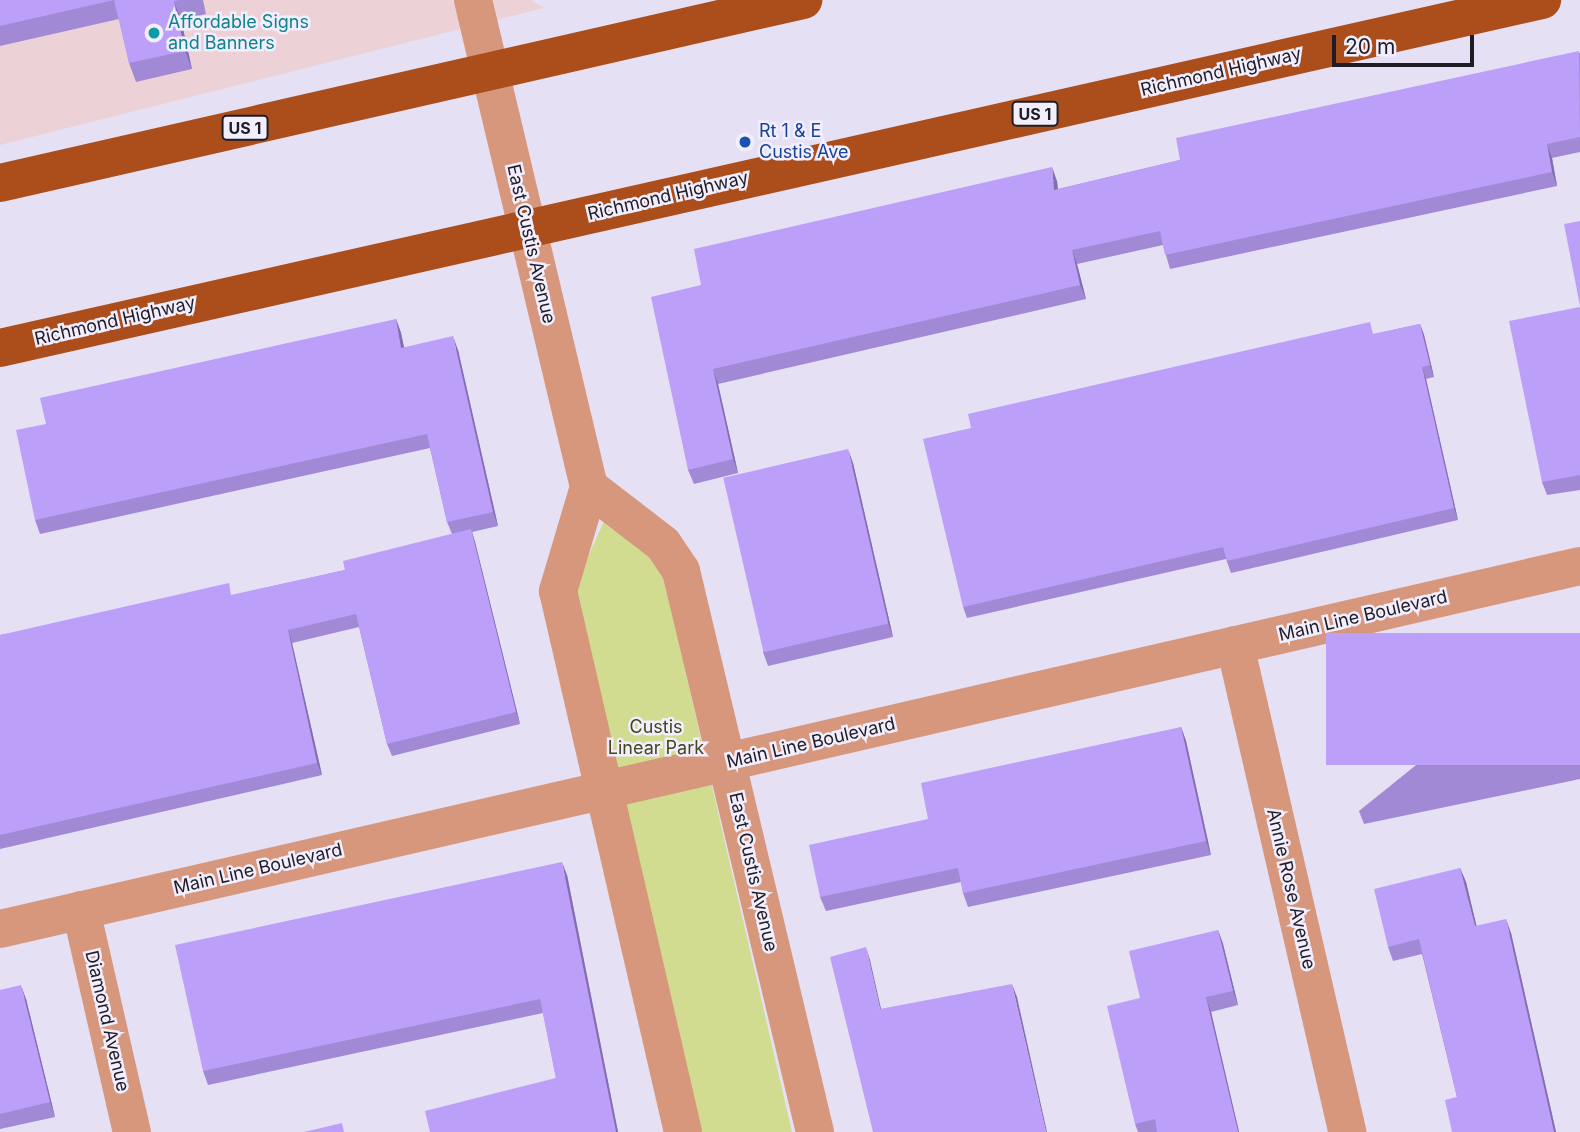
<!DOCTYPE html>
<html>
<head>
<meta charset="utf-8">
<style>
  body { margin:0 }
  #map { position:relative; width:1580px; height:1132px; overflow:hidden; background:#e5e0f4; font-family:Inter,sans-serif }
  div>[style] { position:absolute }
  [style*='--x'] { left:calc(var(--x)*1px); top:calc(var(--y)*1px); width:calc(var(--w)*1px); rotate:calc(var(--a)*1deg) }
  .commercial>* { inset:0; background:#ecd2d7 }
  .green>* { inset:0; background:#d2dc90 }
  .minor>* { height:38px; margin:-19px; padding:0 19px; transform-origin:19px; border-radius:19px; background:#d6977d }
  .trunk>* { height:38px; margin:-19px; padding:0 19px; transform-origin:19px; border-radius:19px; background:#ac4e1c }
  .wall>* { inset:0; background:#a289d6 }
  .shaded-wall>* { inset:0; background:#846fae }
  .building>* { inset:0; background:#bc9ff9; transform-origin:0 0 }
  .dots>* { width:19px; height:19px; translate:-50% -50%; box-sizing:border-box; border:4px solid #f2eefe; border-radius:50% }
  span { translate:-50% -50%; white-space:nowrap; text-align:center; line-height:1.15; -webkit-text-stroke:5px #f2eefe; paint-order:stroke }
  .shield-label span { padding:2px 5px; background:#f2eefe; border:2px solid; border-radius:5px; -webkit-text-stroke-width:0 }
  .shield-label { font-size:16px; color:#1e1c24; font-weight:700 }
  .culture-label { font-size:18px; color:#0d838f }
  .left { translate:0 -50%; text-align:left }
  .street-label { font-size:18px; color:#1e1c24 }
  .transit-label { font-size:18px; color:#164399 }
  .park-label { font-size:18px; color:#43471c }
  .scale { position:absolute; left:1332px; top:35px; width:142px; height:32px; box-sizing:border-box; border:4px solid #1e1c24; border-top:0; padding-left:9px; font-size:21px; line-height:24px; white-space:nowrap; color:#1e1c24; -webkit-text-stroke:5px #f2eefe; paint-order:stroke }
</style>
</head>
<body>
<div id="map">
  <div class="commercial">
    <div style="clip-path:polygon(0 0,531px 0,544px 8px,0 145px)"></div>
  </div>
  <div class="green">
    <div style="clip-path:polygon(605px 519px,661px 566px,792px 1132px,702px 1132px,575px 585px)"></div>
  </div>
  <div class="minor">
    <div style="--x:473;--y:0;--w:501;--a:76.6"></div>
    <div style="--x:589;--y:487;--w:109;--a:106.6"></div>
    <div style="--x:558;--y:591;--w:555;--a:76.99"></div>
    <div style="--x:589;--y:487;--w:93;--a:37.6"></div>
    <div style="--x:663;--y:544;--w:32;--a:56"></div>
    <div style="--x:681;--y:571;--w:577;--a:76.57"></div>
    <div style="--x:1235;--y:645;--w:500;--a:77"></div>
    <div style="--x:81;--y:910;--w:228;--a:77.1"></div>
    <div style="--x:0;--y:929;--w:1621;--a:-12.94"></div>
  </div>
  <div class="trunk">
    <div style="--x:0;--y:183;--w:824;--a:-12.84"></div>
    <div style="--x:0;--y:348;--w:1581;--a:-12.72"></div>
  </div>
  <div class="wall">
    <div style="clip-path:polygon(0 0,203px 0,206px 14px,181px 20px,192px 69px,136px 82px,129px 63px,119px 19px,0 46px)"></div>
    <div style="clip-path:polygon(1580px 53px,1580px 152px,1552px 158px,1557px 186px,1170px 269px,1163px 245px,1077px 264px,1086px 299px,718px 384px,738px 473px,694px 484px,688px 470px,701px 285px,1057px 181px,1058px 189px,1180px 160px)"></div>
    <div style="clip-path:polygon(1580px 307px,1580px 490px,1547px 495px,1542px 482px)"></div>
    <div style="clip-path:polygon(396px 319px,401px 333px,404px 347px,458px 350px,498px 526px,472px 532px,475px 542px,520px 724px,392px 756px,387px 744px,359px 627px,292px 643px,322px 775px,0 849px,0 635px,233px 595px,345px 570px,452px 534px,447px 522px,430px 448px,40px 534px,35px 520px)"></div>
    <div style="clip-path:polygon(1420px 324px,1424px 335px,1434px 377px,1426px 379px,1458px 520px,1231px 573px,1226px 559px,967px 618px,963px 607px,1374px 334px)"></div>
    <div style="clip-path:polygon(853px 463px,893px 637px,768px 666px,763px 652px)"></div>
    <div style="clip-path:polygon(1580px 633px,1580px 779px,1364px 824px,1359px 811px)"></div>
    <div style="clip-path:polygon(1181px 727px,1186px 741px,1211px 855px,968px 907px,963px 893px,961px 882px,826px 911px,820px 897px,928px 819px)"></div>
    <div style="clip-path:polygon(1460px 868px,1466px 882px,1476px 926px,1511px 933px,1556px 1132px,1452px 1132px,1457px 1097px,1422px 954px,1393px 961px,1388px 947px)"></div>
    <div style="clip-path:polygon(567px 875px,618px 1132px,430px 1132px,556px 1078px,543px 1013px,208px 1085px,203px 1071px)"></div>
    <div style="clip-path:polygon(1218px 930px,1223px 944px,1238px 1005px,1211px 1012px,1239px 1132px,1138px 1132px,1135px 1124px,1140px 998px)"></div>
    <div style="clip-path:polygon(0 990px,26px 999px,55px 1117px,0 1129px)"></div>
  </div>
  <div class="shaded-wall">
    <div style="clip-path:polygon(174px 1px,181px 20px,192px 69px,185px 51px)"></div>
    <div style="clip-path:polygon(1547px 144px,1552px 158px,1557px 186px,1552px 172px)"></div>
    <div style="clip-path:polygon(1052px 167px,1057px 181px,1059px 204px,1054px 190px)"></div>
    <div style="clip-path:polygon(1072px 250px,1077px 264px,1086px 299px,1080px 285px)"></div>
    <div style="clip-path:polygon(396px 319px,401px 333px,407px 362px,401px 348px)"></div>
    <div style="clip-path:polygon(1420px 324px,1424px 335px,1434px 377px,1430px 365px)"></div>
    <div style="clip-path:polygon(453px 336px,458px 350px,498px 526px,493px 512px)"></div>
    <div style="clip-path:polygon(1422px 367px,1426px 379px,1458px 520px,1454px 508px)"></div>
    <div style="clip-path:polygon(713px 369px,718px 384px,738px 473px,733px 459px)"></div>
    <div style="clip-path:polygon(848px 449px,853px 463px,893px 637px,888px 623px)"></div>
    <div style="clip-path:polygon(471px 529px,475px 542px,520px 724px,516px 712px)"></div>
    <div style="clip-path:polygon(288px 630px,292px 643px,322px 775px,317px 763px)"></div>
    <div style="clip-path:polygon(1181px 727px,1186px 741px,1211px 855px,1206px 841px)"></div>
    <div style="clip-path:polygon(562px 862px,567px 875px,618px 1132px,616px 1132px)"></div>
    <div style="clip-path:polygon(1460px 868px,1466px 882px,1480px 940px,1475px 926px)"></div>
    <div style="clip-path:polygon(1506px 919px,1511px 933px,1556px 1132px,1554px 1132px)"></div>
    <div style="clip-path:polygon(1218px 930px,1223px 944px,1238px 1005px,1233px 991px)"></div>
    <div style="clip-path:polygon(866px 947px,870px 960px,884px 1022px,880px 1009px)"></div>
    <div style="clip-path:polygon(1012px 984px,1017px 997px,1047px 1132px,1046px 1132px)"></div>
    <div style="clip-path:polygon(21px 985px,26px 999px,55px 1117px,50px 1102px)"></div>
    <div style="clip-path:polygon(1206px 997px,1211px 1012px,1239px 1132px,1238px 1132px)"></div>
  </div>
  <div class="building">
    <div style="clip-path:polygon(0 0,180px 0,174px 1px,185px 51px,129px 63px,114px 0,0 26px)"></div>
    <div style="clip-path:polygon(1579px 51px,1580px 137px,1547px 144px,1552px 172px,1165px 255px,1160px 231px,1072px 250px,1080px 285px,713px 369px,733px 459px,688px 470px,651px 297px,701px 285px,694px 249px,1052px 167px,1054px 190px,1180px 160px,1176px 138px)"></div>
    <div style="clip-path:polygon(1580px 221px,1580px 306px,1564px 224px)"></div>
    <div style="clip-path:polygon(1580px 307px,1580px 475px,1542px 482px,1509px 321px)"></div>
    <div style="clip-path:polygon(396px 319px,401px 348px,453px 336px,493px 512px,447px 522px,427px 434px,35px 520px,16px 430px,46px 424px,40px 398px)"></div>
    <div style="clip-path:polygon(1370px 322px,1373px 334px,1420px 324px,1430px 365px,1422px 367px,1454px 508px,1227px 561px,1223px 547px,963px 607px,923px 439px,971px 428px,968px 414px)"></div>
    <div style="left:848px;top:449px;width:179px;height:128px;rotate:77deg"></div>
    <div style="clip-path:polygon(471px 529px,516px 712px,387px 744px,356px 614px,288px 630px,317px 763px,0 835px,0 635px,229px 583px,231px 595px,345px 570px,343px 561px)"></div>
    <div style="left:1580px;top:633px;width:132px;height:254px;rotate:90deg"></div>
    <div style="clip-path:polygon(1181px 727px,1206px 841px,963px 893px,958px 868px,820px 897px,809px 845px,928px 819px,921px 783px)"></div>
    <div style="clip-path:polygon(562px 862px,616px 1132px,430px 1132px,425px 1111px,556px 1078px,540px 999px,203px 1071px,175px 945px)"></div>
    <div style="clip-path:polygon(1460px 868px,1475px 926px,1506px 919px,1554px 1132px,1452px 1132px,1445px 1100px,1457px 1097px,1419px 939px,1388px 947px,1374px 889px)"></div>
    <div style="clip-path:polygon(1218px 930px,1233px 991px,1206px 997px,1238px 1132px,1157px 1132px,1155px 1119px,1135px 1124px,1107px 1006px,1140px 998px,1129px 951px)"></div>
    <div style="clip-path:polygon(866px 947px,880px 1009px,1012px 984px,1046px 1132px,873px 1132px,830px 957px)"></div>
    <div style="clip-path:polygon(21px 985px,50px 1102px,0 1114px,0 990px)"></div>
    <div style="clip-path:polygon(342px 1123px,344px 1132px,304px 1132px)"></div>
  </div>
  <div class="dots">
    <div style="left:154px;top:33px;background:#0f9aa8"></div>
    <div style="left:745px;top:142px;background:#1a4fb4"></div>
  </div>
  <div class="shield-label">
    <span style="left:1035px;top:114px">US 1</span>
    <span style="left:245px;top:128px">US 1</span>
  </div>
  <div class="culture-label">
    <span class="left" style="left:168px;top:33px">Affordable Signs<br>and Banners</span>
  </div>
  <div class="street-label">
    <span style="left:1221px;top:72px;rotate:-13deg">Richmond Highway</span>
    <span style="left:668px;top:196px;rotate:-13deg">Richmond Highway</span>
    <span style="left:531px;top:244px;rotate:77deg">East Custis Avenue</span>
    <span style="left:115px;top:321px;rotate:-13deg">Richmond Highway</span>
    <span style="left:1363px;top:616px;rotate:-13deg">Main Line Boulevard</span>
    <span style="left:811px;top:743px;rotate:-13deg">Main Line Boulevard</span>
    <span style="left:258px;top:869px;rotate:-13deg">Main Line Boulevard</span>
    <span style="left:753px;top:872px;rotate:77deg">East Custis Avenue</span>
    <span style="left:1291px;top:889px;rotate:77deg">Annie Rose Avenue</span>
    <span style="left:107px;top:1021px;rotate:77deg">Diamond Avenue</span>
  </div>
  <div class="transit-label">
    <span class="left" style="left:759px;top:142px">Rt 1 &amp; E<br>Custis Ave</span>
  </div>
  <div class="park-label">
    <span style="left:656px;top:738px">Custis<br>Linear Park</span>
  </div>
  <div class="scale">20 m</div>
</div>
</body>
</html>
